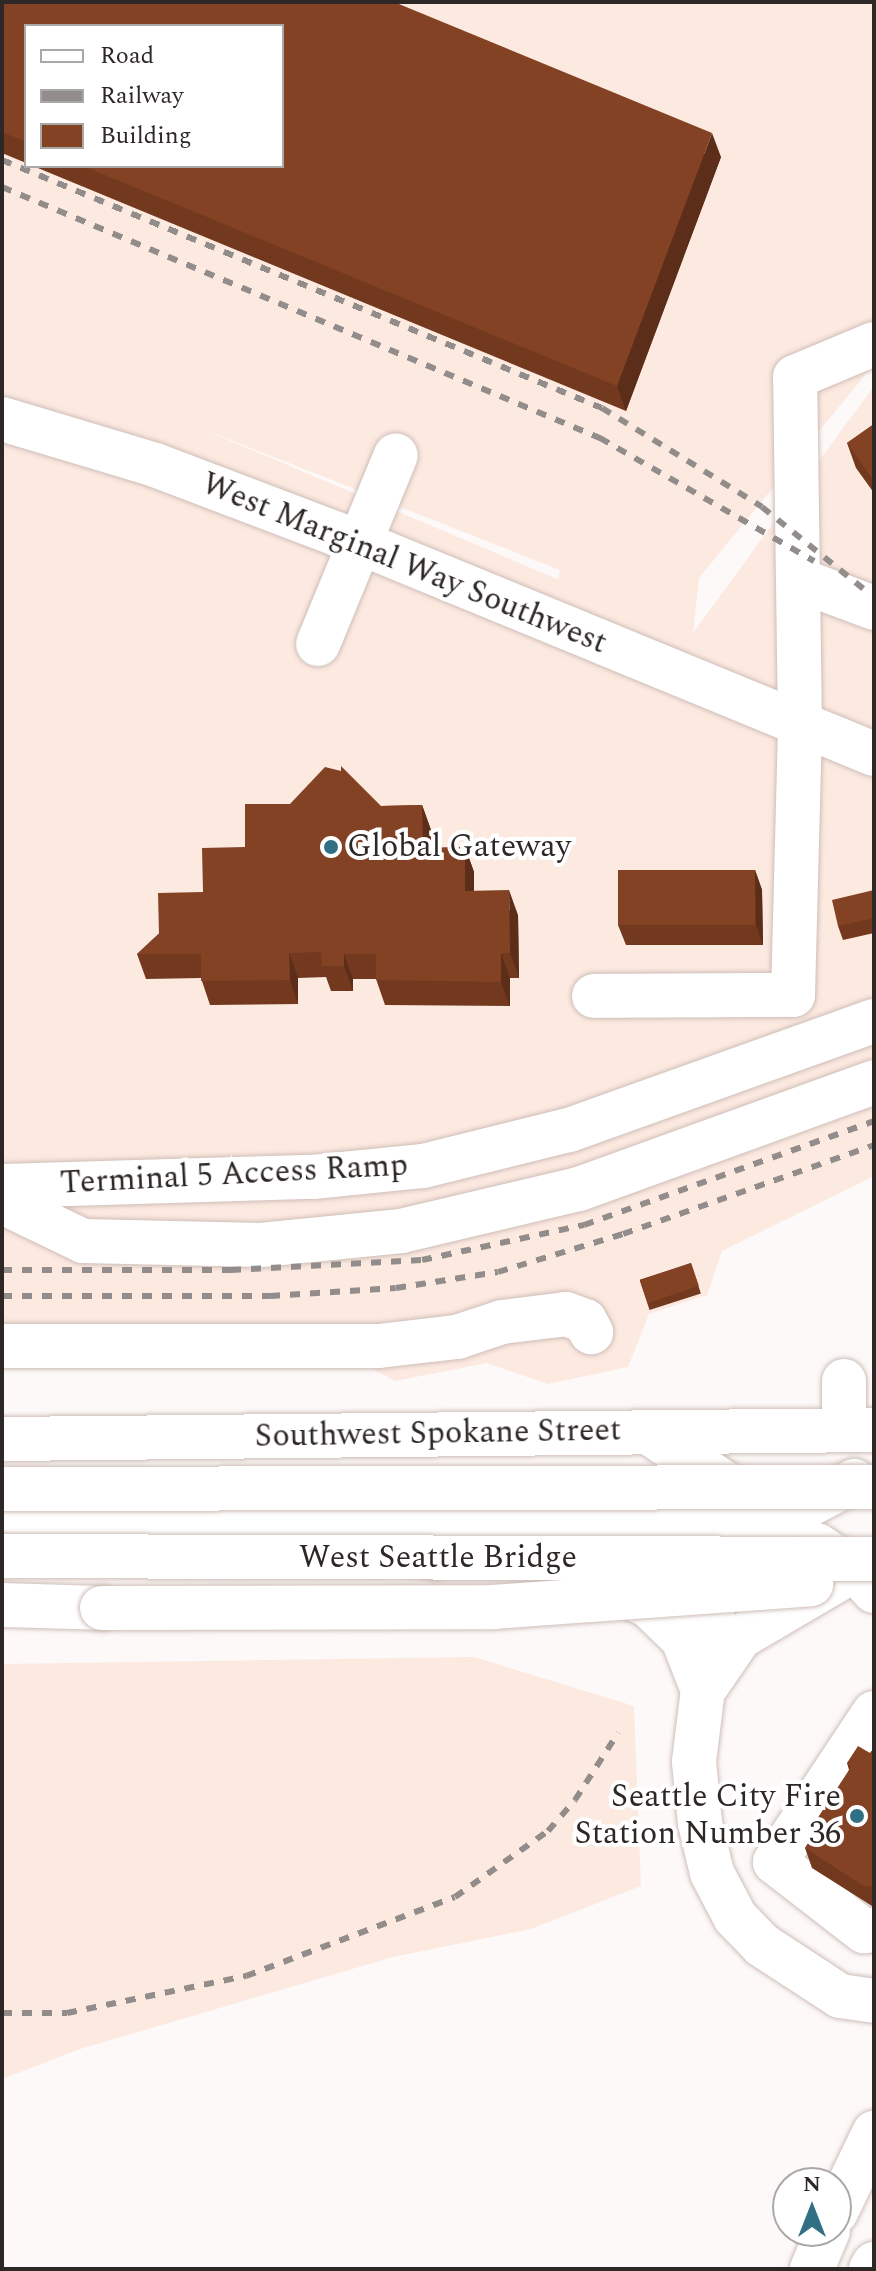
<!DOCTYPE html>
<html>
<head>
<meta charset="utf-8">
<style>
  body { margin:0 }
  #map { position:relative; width:876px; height:2271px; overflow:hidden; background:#fdf9f8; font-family:Spectral,serif }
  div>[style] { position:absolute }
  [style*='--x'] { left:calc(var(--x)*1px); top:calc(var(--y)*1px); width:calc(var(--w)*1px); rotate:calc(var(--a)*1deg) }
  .built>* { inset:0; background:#fce9e0 }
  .roads { filter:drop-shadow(0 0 2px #cebeb8) drop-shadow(0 0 2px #cebeb8) }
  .minor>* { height:44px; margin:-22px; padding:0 22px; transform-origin:22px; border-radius:22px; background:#fff }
  .major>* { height:44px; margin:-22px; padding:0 22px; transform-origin:22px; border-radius:22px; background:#fff }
  .highway>* { height:44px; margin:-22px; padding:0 22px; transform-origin:22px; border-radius:22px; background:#fff }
  .rail>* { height:6px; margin-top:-3px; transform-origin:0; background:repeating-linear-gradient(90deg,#928d8b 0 10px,transparent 0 20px) }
  .bridges { filter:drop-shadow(0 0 2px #cebeb8) drop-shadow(0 0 2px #cebeb8) }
  .highway-bridge>* { height:44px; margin:-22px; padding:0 22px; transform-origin:22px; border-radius:22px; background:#fff }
  .wall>* { inset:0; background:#72391f; transform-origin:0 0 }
  .shaded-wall>* { inset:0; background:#5c2e19 }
  .building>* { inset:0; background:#844224; transform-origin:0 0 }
  .dots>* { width:22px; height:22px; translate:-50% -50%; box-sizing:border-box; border:4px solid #fff; border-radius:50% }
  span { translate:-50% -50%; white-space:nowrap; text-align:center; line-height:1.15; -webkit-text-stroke:8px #fff; paint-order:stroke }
  .street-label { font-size:32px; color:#2d2725 }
  .poi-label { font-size:32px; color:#2d2725 }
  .left { translate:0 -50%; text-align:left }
  .right { translate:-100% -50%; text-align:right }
  .frame { position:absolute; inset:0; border:4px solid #2d2725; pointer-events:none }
  .legend { position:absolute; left:24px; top:24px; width:260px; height:144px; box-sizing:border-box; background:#fff; border:2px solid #aba9a8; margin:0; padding:10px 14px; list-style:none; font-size:24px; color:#2d2725 }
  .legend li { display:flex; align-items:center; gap:16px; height:40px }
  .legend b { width:40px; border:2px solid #aba9a8 }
  .north { position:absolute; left:772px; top:2167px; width:80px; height:80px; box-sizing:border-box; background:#fff; border:2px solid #aba9a8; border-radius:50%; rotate:0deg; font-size:22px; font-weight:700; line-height:32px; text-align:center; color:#2d2725 }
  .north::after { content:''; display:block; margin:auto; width:28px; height:36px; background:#316f85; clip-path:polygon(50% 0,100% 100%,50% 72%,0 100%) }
</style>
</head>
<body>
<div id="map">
  <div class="built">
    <div style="clip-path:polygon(evenodd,2px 2px,874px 2px,874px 364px,699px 578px,693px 633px,874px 386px,874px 1176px,722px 1251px,707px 1295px,649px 1314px,628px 1367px,548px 1384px,487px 1363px,395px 1381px,359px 1361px,2px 1361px,2px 2px,26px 26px,282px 26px,282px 166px,26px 166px,26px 26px,2px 2px,200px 428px,560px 570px,558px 579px,557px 579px,200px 428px)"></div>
    <div style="clip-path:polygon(474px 1657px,634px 1706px,641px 1886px,531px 1929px,393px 1957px,80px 2049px,2px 2079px,2px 1664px)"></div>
  </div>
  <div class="roads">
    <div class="minor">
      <div style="--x:2;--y:419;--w:160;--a:16.7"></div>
      <div style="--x:155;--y:465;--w:222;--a:20.8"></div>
      <div style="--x:363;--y:544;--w:552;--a:22.34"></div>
      <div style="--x:799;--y:580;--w:80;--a:20.5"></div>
      <div style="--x:318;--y:644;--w:204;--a:-67.6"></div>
      <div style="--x:594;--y:996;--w:199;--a:-0.3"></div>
      <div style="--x:793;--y:995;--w:269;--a:-88.5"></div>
      <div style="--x:800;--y:726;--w:349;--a:-90.8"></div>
      <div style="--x:795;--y:377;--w:86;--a:-22.7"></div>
      <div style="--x:2;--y:1186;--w:311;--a:-1.7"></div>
      <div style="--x:313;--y:1177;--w:111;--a:-5.7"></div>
      <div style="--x:423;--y:1166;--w:150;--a:-13.9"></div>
      <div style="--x:569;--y:1130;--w:324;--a:-19.7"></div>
      <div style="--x:2;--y:1202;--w:90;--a:25.7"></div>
      <div style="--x:83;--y:1241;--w:178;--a:1.3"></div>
      <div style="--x:261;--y:1245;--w:141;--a:-5.7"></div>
      <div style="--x:401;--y:1231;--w:183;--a:-13.3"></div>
      <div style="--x:579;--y:1189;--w:314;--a:-19.9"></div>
      <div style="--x:2;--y:1346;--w:377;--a:0"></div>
      <div style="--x:379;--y:1346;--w:79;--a:-6.6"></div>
      <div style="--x:457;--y:1337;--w:47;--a:-18.4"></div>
      <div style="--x:502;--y:1322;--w:64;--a:-7.1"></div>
      <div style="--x:566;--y:1314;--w:20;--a:20"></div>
      <div style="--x:585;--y:1321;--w:13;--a:61"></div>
      <div style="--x:844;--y:1430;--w:49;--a:-90"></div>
      <div style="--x:874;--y:1713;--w:179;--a:123.6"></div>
      <div style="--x:775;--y:1862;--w:113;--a:37.8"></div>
      <div style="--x:864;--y:1931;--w:10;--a:-6"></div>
    </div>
    <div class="major">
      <div style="--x:2;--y:1439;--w:872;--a:-0.59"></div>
      <div style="--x:2;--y:1526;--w:778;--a:-0.44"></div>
      <div style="--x:780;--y:1520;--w:84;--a:-27.8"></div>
      <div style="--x:836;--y:2212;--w:88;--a:-64.3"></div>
      <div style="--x:812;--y:2269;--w:41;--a:-67.2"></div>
    </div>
    <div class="highway">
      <div style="--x:648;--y:1432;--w:119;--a:33.7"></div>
      <div style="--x:780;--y:1520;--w:34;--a:146"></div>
      <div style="--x:752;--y:1539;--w:38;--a:132"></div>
      <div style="--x:727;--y:1567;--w:36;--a:111"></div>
      <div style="--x:714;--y:1601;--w:162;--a:97.1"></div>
      <div style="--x:694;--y:1762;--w:61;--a:84.4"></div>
      <div style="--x:700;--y:1823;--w:51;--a:76.5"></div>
      <div style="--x:712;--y:1873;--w:50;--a:62.4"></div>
      <div style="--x:735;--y:1917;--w:39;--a:46"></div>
      <div style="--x:762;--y:1945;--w:93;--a:33.2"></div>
      <div style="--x:840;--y:1996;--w:34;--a:8"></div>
      <div style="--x:343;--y:1525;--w:96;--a:20.1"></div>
      <div style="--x:817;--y:1545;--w:47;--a:33.7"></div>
      <div style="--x:856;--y:1571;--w:27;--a:48"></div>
      <div style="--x:610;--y:1587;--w:43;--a:26"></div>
      <div style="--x:649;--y:1606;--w:47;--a:44.1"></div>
      <div style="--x:683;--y:1639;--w:53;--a:68.8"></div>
      <div style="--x:2;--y:1605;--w:100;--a:1.7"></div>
      <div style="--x:707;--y:1685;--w:58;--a:-55.5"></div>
      <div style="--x:740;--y:1637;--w:113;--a:-30.4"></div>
      <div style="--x:871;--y:2269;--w:6;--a:-59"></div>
    </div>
  </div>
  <div class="rail">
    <div style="--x:2;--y:160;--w:649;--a:22.46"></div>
    <div style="--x:602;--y:408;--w:188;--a:31.7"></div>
    <div style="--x:762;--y:507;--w:140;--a:38.9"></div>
    <div style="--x:2;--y:187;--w:649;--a:22.77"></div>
    <div style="--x:600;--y:438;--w:247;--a:29.9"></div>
    <div style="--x:2;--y:1270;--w:229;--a:0"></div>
    <div style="--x:231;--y:1270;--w:191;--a:-3"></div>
    <div style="--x:422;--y:1260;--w:166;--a:-12.2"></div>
    <div style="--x:584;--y:1225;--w:308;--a:-19.7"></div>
    <div style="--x:2;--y:1296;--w:268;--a:0"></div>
    <div style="--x:270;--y:1296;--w:126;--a:-3.6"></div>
    <div style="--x:396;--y:1288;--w:103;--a:-8.9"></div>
    <div style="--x:498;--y:1272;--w:131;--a:-16.9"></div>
    <div style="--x:623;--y:1234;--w:266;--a:-19.5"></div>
    <div style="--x:2;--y:2013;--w:65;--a:0"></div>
    <div style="--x:67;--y:2013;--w:183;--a:-11.7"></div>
    <div style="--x:246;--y:1976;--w:223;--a:-20.7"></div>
    <div style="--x:455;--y:1897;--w:114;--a:-35.4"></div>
    <div style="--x:548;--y:1831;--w:41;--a:-48.9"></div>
    <div style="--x:575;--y:1800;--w:80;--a:-57.3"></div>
  </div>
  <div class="bridges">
    <div class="highway-bridge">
      <div style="--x:2;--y:1489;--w:872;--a:-0.13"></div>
      <div style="--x:2;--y:1556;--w:872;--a:0.2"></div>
      <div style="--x:102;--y:1608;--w:391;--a:-0.1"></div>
      <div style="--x:493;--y:1607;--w:319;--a:-4.1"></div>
    </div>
  </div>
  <div class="wall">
    <div style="clip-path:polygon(2px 2px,721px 157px,626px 411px,33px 166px,282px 166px,26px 26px,26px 163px,2px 153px)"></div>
    <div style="clip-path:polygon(874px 424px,874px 493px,856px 468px,847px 443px)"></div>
    <div style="clip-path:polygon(422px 805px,431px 830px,431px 848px,465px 847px,474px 872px,474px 891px,518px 915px,519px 978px,510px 978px,510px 1006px,385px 1005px,376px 979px,353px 979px,353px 991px,331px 991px,326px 977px,298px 978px,298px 1004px,210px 1005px,201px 978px,146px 979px,137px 954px,203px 892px,245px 847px,381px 806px)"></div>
    <div style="clip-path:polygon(755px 870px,762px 890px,763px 945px,626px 945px,618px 925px)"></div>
    <div style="clip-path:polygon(874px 890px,874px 933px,843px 940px,838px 926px)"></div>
    <div style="left:691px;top:1263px;width:32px;height:54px;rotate:72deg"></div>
    <div style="clip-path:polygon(874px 1748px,874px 1906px,872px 1906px,812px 1868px,805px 1848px,815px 1833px,849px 1770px,847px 1763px,870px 1753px)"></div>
  </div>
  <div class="shaded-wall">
    <div style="clip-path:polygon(712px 133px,721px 157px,626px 411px,617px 386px)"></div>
    <div style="clip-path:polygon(422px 805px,431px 830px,432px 873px,423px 848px)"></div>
    <div style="clip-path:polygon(465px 847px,474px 872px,474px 916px,465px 891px)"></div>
    <div style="clip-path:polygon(755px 870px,762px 890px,763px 945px,756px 925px)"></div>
    <div style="clip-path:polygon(509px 890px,518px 915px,519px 978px,510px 953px)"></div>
    <div style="clip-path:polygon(289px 953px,298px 978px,298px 1004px,290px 980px)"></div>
    <div style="clip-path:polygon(501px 953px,510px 978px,510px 1006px,501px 982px)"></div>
    <div style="clip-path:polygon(344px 954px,353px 979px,353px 991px,344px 966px)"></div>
  </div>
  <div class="building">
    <div style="clip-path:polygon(2px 2px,394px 2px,712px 133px,617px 386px,83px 166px,282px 166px,282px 26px,26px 26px,26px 142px,2px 132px)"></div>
    <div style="clip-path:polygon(874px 424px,874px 481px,847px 443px)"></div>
    <div style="clip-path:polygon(341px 766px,381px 806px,422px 805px,423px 848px,465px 847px,465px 891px,509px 890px,510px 953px,501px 953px,501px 982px,376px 980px,376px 954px,344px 954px,344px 966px,322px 966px,321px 952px,289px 953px,290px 980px,201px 981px,201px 954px,137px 954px,159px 934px,158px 893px,203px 892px,202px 848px,245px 847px,245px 804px,290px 804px,325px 767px,341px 771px)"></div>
    <div style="left:618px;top:870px;width:137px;height:55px"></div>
    <div style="clip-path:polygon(874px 890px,874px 918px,838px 926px,832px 900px)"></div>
    <div style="left:691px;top:1263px;width:24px;height:54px;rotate:71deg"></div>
    <div style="clip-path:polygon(858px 1746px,870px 1753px,874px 1748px,874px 1886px,864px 1886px,805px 1848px,815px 1833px,813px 1825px,851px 1767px,847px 1763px)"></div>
  </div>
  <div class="dots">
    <div style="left:331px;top:847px;background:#316f85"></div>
    <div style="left:857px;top:1816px;background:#316f85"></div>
  </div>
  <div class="street-label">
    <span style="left:404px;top:564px;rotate:22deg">West Marginal Way Southwest</span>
    <span style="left:234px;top:1175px;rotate:-3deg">Terminal 5 Access Ramp</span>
    <span style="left:438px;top:1434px;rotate:-1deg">Southwest Spokane Street</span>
    <span style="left:438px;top:1558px">West Seattle Bridge</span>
  </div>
  <div class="poi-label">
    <span class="left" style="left:347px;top:847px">Global Gateway</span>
    <span class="right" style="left:841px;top:1816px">Seattle City Fire<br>Station Number 36</span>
  </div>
  <div class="frame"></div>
  <ul class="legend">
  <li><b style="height:10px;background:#fff"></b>Road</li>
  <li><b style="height:10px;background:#928d8b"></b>Railway</li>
  <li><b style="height:22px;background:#844224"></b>Building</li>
  </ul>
  <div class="north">N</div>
</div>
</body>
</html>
